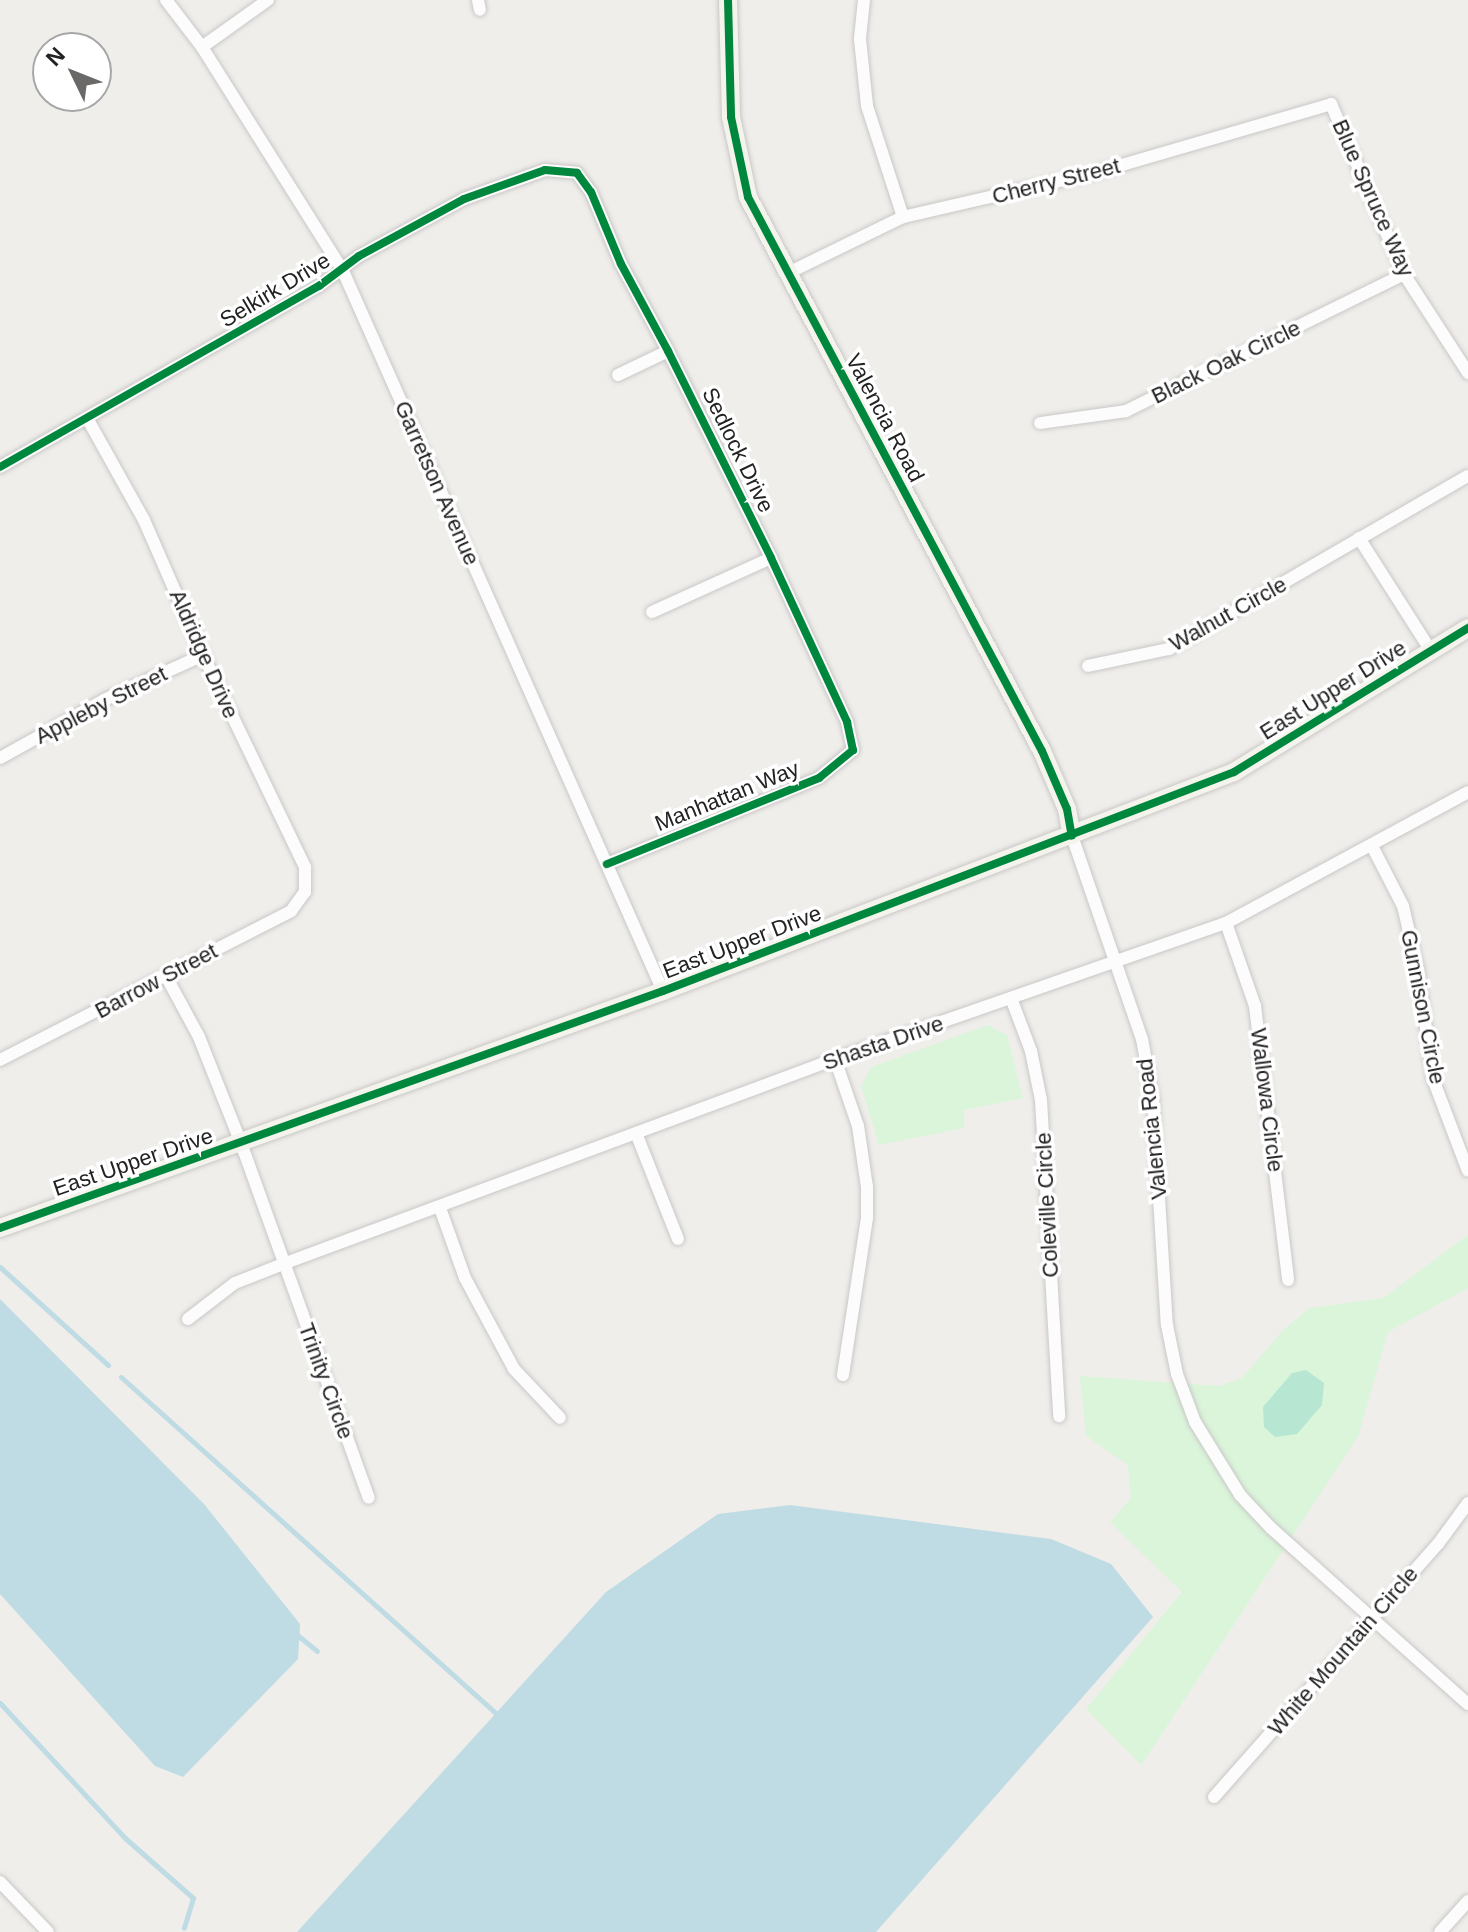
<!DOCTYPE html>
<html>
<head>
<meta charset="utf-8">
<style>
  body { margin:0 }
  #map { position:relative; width:1468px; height:1932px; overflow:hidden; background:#f0eeeb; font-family:Arial,sans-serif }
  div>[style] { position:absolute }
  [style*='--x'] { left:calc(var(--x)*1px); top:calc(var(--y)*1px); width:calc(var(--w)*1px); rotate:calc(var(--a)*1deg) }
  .park>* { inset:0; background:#daf5da }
  .pitch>* { inset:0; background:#b7e6d2 }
  .water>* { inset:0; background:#bfdbe3 }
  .stream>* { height:5px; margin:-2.5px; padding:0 2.5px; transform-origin:2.5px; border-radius:2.5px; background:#bfdbe3 }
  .roads { filter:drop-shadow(0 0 2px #c9c8c7) drop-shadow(0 0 2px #c9c8c7) }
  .street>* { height:12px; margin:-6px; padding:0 6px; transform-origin:6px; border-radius:6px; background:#fdfcfc }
  .secondary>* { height:18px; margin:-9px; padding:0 9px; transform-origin:9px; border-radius:9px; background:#f4f4ed }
  .cycleway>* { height:8px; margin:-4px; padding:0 4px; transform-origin:4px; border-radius:4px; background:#00873e }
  span { translate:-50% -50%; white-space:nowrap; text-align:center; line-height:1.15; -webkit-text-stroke:7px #fff; paint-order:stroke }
  .street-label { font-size:22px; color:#222 }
  .north { position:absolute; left:32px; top:32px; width:80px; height:80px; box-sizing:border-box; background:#fff; border:2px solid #a7a7a7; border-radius:50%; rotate:313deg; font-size:22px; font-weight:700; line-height:32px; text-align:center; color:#222 }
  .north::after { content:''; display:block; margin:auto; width:28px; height:36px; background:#6a6968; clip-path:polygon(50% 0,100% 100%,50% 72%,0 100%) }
</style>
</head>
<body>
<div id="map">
  <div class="park">
    <div style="clip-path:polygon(988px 1025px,1007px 1035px,1023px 1098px,964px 1110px,964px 1128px,879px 1145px,861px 1086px,871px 1067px)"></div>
    <div style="clip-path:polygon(1468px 1235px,1468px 1288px,1388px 1332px,1358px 1437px,1141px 1765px,1086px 1709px,1182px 1592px,1110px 1522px,1131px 1498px,1128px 1465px,1086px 1436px,1080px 1376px,1219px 1386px,1242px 1378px,1283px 1330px,1310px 1308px,1383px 1298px)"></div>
  </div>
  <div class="pitch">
    <div style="clip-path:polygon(1306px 1370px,1324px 1383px,1322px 1405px,1297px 1434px,1275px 1437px,1264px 1427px,1263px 1407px,1292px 1373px)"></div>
  </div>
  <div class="water">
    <div style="clip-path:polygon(0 1299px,204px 1504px,300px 1624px,298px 1659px,183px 1777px,155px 1766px,0 1594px)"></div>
    <div style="clip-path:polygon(790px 1505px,1051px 1539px,1111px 1564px,1153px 1617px,876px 1932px,297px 1932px,606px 1592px,718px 1514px)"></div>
  </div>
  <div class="stream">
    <div style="--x:0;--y:1267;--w:146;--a:42.2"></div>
    <div style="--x:121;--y:1377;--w:508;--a:41.89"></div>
    <div style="--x:296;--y:1634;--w:27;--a:39"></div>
    <div style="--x:0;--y:1703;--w:184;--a:47.2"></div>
    <div style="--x:125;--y:1838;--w:91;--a:41.4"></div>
    <div style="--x:193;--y:1898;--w:31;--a:107"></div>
  </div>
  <div class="roads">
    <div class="street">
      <div style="--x:166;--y:0;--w:59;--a:52.5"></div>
      <div style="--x:202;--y:47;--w:265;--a:57.8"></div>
      <div style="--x:343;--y:271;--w:788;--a:66.04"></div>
      <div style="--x:478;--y:0;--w:10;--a:79"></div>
      <div style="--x:864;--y:0;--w:39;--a:96"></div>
      <div style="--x:860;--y:39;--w:67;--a:84"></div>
      <div style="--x:867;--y:106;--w:117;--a:72"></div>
      <div style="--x:202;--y:47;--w:81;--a:-35.5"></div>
      <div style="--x:788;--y:273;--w:128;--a:-26"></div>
      <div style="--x:903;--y:217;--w:196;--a:-13"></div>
      <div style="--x:1094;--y:173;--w:247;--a:-16.2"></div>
      <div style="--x:1331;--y:104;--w:185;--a:66.8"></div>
      <div style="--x:1404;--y:274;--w:118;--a:57.1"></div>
      <div style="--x:618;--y:375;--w:55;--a:-25.6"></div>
      <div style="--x:1040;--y:423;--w:87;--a:-7.9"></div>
      <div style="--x:1126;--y:411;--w:310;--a:-26.2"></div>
      <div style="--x:0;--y:467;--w:367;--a:-29.6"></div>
      <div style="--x:319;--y:286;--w:50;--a:-36.9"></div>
      <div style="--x:359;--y:256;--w:119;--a:-28.5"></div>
      <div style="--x:464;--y:199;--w:86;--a:-19.7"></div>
      <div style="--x:545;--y:170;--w:32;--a:5"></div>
      <div style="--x:577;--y:173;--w:24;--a:54"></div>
      <div style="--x:591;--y:192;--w:78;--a:67.4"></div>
      <div style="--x:621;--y:264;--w:99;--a:61.6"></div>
      <div style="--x:668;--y:351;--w:231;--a:63.5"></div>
      <div style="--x:771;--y:558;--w:181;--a:65.1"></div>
      <div style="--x:847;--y:722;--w:29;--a:78"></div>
      <div style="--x:853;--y:750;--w:44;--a:140.5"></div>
      <div style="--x:819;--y:778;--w:229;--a:157.9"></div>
      <div style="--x:1359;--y:538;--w:134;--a:57.5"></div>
      <div style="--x:652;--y:612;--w:131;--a:-24.4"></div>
      <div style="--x:1088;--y:666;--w:83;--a:-11.9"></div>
      <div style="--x:1169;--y:649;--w:345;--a:-30.1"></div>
      <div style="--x:0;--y:758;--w:119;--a:-29.1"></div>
      <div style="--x:104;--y:700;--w:109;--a:-24.4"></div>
      <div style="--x:1072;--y:836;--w:215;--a:71"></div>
      <div style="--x:1142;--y:1039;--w:61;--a:79.6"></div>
      <div style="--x:1153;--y:1099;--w:226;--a:86.5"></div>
      <div style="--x:1167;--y:1325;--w:50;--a:78.5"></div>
      <div style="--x:1177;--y:1374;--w:51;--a:69.4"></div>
      <div style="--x:1195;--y:1422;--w:86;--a:58.3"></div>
      <div style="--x:1240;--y:1495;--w:45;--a:46.8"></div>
      <div style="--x:1271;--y:1528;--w:264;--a:41.8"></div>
      <div style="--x:1372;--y:846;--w:68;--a:62.7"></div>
      <div style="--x:1403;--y:906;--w:66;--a:76.8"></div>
      <div style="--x:1418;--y:970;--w:110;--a:82.2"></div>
      <div style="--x:1433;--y:1079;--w:98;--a:69.2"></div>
      <div style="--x:1226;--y:923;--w:88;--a:70.7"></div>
      <div style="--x:1255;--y:1006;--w:276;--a:83.1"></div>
      <div style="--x:166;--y:976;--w:69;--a:61.6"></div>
      <div style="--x:199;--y:1037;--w:114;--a:68.4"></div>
      <div style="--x:241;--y:1143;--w:377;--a:70.2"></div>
      <div style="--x:1011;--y:998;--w:57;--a:69.3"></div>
      <div style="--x:1031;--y:1051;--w:50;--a:78.5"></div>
      <div style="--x:1041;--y:1100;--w:317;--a:86.7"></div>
      <div style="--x:835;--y:1059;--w:71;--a:71.1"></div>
      <div style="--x:858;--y:1126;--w:62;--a:81.6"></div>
      <div style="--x:867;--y:1187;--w:31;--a:90"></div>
      <div style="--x:867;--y:1218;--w:159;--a:98.7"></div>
      <div style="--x:0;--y:1060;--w:327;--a:-27.1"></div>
      <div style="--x:291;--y:911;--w:24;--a:-54"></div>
      <div style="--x:305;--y:892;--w:25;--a:-90"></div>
      <div style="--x:305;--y:867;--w:235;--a:-115.7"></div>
      <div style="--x:203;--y:655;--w:147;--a:-113.6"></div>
      <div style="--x:144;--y:520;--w:115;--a:-119.2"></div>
      <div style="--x:636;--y:1133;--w:114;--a:68.4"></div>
      <div style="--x:440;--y:1208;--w:74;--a:70.3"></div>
      <div style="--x:465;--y:1278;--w:103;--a:61.7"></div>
      <div style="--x:514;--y:1369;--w:67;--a:46.8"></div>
      <div style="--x:188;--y:1319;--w:59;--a:-37.5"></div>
      <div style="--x:235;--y:1283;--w:52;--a:-21.6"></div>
      <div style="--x:283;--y:1264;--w:589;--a:-20.37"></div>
      <div style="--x:835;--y:1059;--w:414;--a:-19.2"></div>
      <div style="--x:1226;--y:923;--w:275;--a:-28.4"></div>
      <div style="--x:1214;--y:1797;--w:338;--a:-48.5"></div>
      <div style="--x:1438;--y:1544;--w:51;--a:-53.8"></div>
      <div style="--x:0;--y:1882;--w:69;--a:46.2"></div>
      <div style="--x:1440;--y:1932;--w:42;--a:-47.9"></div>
    </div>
    <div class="secondary">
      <div style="--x:728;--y:0;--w:117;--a:88.5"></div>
      <div style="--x:731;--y:117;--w:82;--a:78"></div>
      <div style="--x:748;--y:197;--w:627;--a:62.05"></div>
      <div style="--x:1042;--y:751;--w:63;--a:66.7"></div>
      <div style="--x:1067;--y:809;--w:27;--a:80"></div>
      <div style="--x:0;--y:1228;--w:704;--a:-19.67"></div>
      <div style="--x:663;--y:991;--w:612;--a:-20.98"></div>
      <div style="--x:1234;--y:772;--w:275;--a:-31.6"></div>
    </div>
  </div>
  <div class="cycleway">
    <div style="--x:728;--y:0;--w:117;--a:88.5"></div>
    <div style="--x:731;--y:117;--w:82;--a:78"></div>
    <div style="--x:748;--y:197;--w:627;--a:62.05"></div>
    <div style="--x:1042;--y:751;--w:63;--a:66.7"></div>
    <div style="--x:1067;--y:809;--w:27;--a:80"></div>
    <div style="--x:0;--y:467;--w:367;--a:-29.6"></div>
    <div style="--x:319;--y:286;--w:50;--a:-36.9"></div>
    <div style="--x:359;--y:256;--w:119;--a:-28.5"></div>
    <div style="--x:464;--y:199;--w:86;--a:-19.7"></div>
    <div style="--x:545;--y:170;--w:32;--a:5"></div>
    <div style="--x:577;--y:173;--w:24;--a:54"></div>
    <div style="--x:591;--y:192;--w:78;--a:67.4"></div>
    <div style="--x:621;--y:264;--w:99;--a:61.6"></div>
    <div style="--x:668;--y:351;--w:231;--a:63.5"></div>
    <div style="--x:771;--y:558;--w:181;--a:65.1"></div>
    <div style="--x:847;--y:722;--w:29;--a:78"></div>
    <div style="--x:853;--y:750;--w:44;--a:140.5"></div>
    <div style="--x:819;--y:778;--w:229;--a:157.9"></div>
    <div style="--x:0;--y:1228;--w:704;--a:-19.67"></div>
    <div style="--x:663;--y:991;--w:612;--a:-20.98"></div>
    <div style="--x:1234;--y:772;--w:275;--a:-31.6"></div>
  </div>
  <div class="street-label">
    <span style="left:1056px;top:181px;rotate:-14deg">Cherry Street</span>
    <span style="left:1373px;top:198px;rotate:66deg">Blue Spruce Way</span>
    <span style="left:275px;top:290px;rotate:-31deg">Selkirk Drive</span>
    <span style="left:1226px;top:362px;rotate:-26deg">Black Oak Circle</span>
    <span style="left:885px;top:418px;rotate:62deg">Valencia Road</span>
    <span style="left:738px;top:450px;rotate:64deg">Sedlock Drive</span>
    <span style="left:437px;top:483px;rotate:66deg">Garretson Avenue</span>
    <span style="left:1228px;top:614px;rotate:-29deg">Walnut Circle</span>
    <span style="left:204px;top:654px;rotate:66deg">Aldridge Drive</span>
    <span style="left:1333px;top:690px;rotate:-32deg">East Upper Drive</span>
    <span style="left:101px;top:705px;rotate:-27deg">Appleby Street</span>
    <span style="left:727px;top:796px;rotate:-22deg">Manhattan Way</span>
    <span style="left:742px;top:942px;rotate:-21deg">East Upper Drive</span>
    <span style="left:156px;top:981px;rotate:-28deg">Barrow Street</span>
    <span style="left:1423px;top:1007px;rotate:79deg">Gunnison Circle</span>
    <span style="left:883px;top:1043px;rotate:-19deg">Shasta Drive</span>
    <span style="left:1267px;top:1100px;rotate:83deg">Wallowa Circle</span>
    <span style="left:1152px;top:1129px;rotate:-96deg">Valencia Road</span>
    <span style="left:133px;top:1162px;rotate:-19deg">East Upper Drive</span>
    <span style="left:1047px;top:1205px;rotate:-93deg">Coleville Circle</span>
    <span style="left:326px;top:1381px;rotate:70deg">Trinity Circle</span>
    <span style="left:1343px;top:1651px;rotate:-49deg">White Mountain Circle</span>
  </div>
  <div class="north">N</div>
</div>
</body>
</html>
